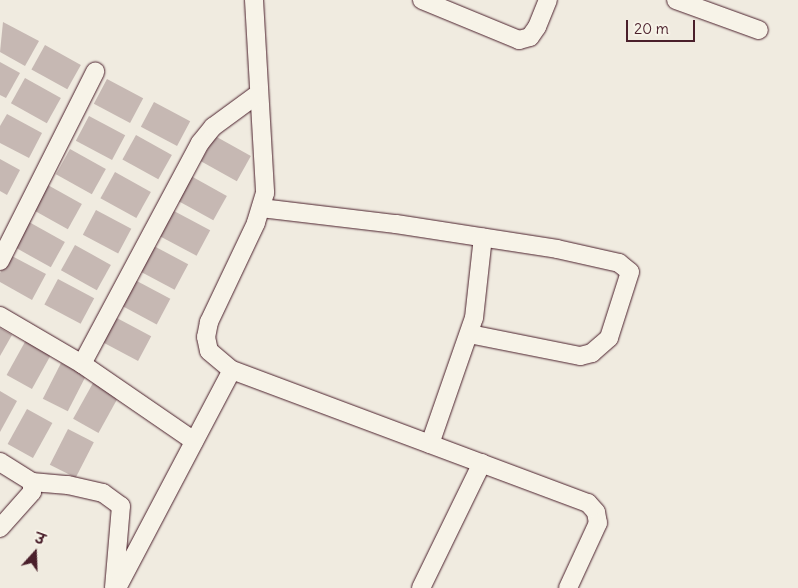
<!DOCTYPE html>
<html>
<head>
<meta charset="utf-8">
<style>
  body { margin:0 }
  #map { position:relative; width:798px; height:588px; overflow:hidden; background:#f0ebe0; font-family:Delius,"Playpen Sans Deva",sans-serif }
  div>[style] { position:absolute }
  [style*='--x'] { left:calc(var(--x)*1px); top:calc(var(--y)*1px); width:calc(var(--w)*1px); rotate:calc(var(--a)*1deg) }
  .building>* { inset:0; background:#c6b8b3; transform-origin:0 0 }
  .roads { filter:drop-shadow(0 0 1px #4a1f2b) drop-shadow(0 0 1px #4a1f2b) }
  .minor>* { height:18px; margin:-9px; padding:0 9px; transform-origin:9px; border-radius:9px; background:#f7f3e8 }
  span { translate:-50% -50%; white-space:nowrap; text-align:center; line-height:1.15; -webkit-text-stroke:4.5px #f7f3e8; paint-order:stroke }
  .north { position:absolute; left:10px; top:528px; width:50px; height:50px; -webkit-text-stroke:4px #f7f3e8; paint-order:stroke; rotate:20deg; font-size:14px; font-weight:700; line-height:20px; text-align:center; color:#4a1f2b }
  .north::after { content:''; display:block; margin:auto; width:18px; height:22px; background:#4a1f2b; clip-path:polygon(50% 0,100% 100%,50% 72%,0 100%) }
  .scale { position:absolute; left:626px; top:20px; width:69px; height:22px; box-sizing:border-box; border:2px solid #4a1f2b; border-top:0; padding-left:6px; font-size:15px; line-height:18px; white-space:nowrap; color:#4a1f2b; -webkit-text-stroke:4px #f7f3e8; paint-order:stroke }
</style>
</head>
<body>
<div id="map">
  <div class="building">
    <div style="clip-path:polygon(3px 22px,39px 41px,25px 66px,0 52px)"></div>
    <div style="left:45px;top:45px;width:41px;height:28px;rotate:29deg"></div>
    <div style="clip-path:polygon(0 62px,20px 73px,6px 98px,0 95px)"></div>
    <div style="left:25px;top:78px;width:41px;height:29px;rotate:29deg"></div>
    <div style="left:107px;top:79px;width:41px;height:28px;rotate:28deg"></div>
    <div style="left:154px;top:102px;width:41px;height:28px;rotate:28deg"></div>
    <div style="clip-path:polygon(7px 114px,42px 133px,29px 158px,0 143px,0 126px)"></div>
    <div style="left:89px;top:116px;width:41px;height:28px;rotate:28deg"></div>
    <div style="left:136px;top:135px;width:41px;height:28px;rotate:29deg"></div>
    <div style="left:215px;top:136px;width:41px;height:29px;rotate:29deg"></div>
    <div style="left:70px;top:149px;width:41px;height:29px;rotate:29deg"></div>
    <div style="clip-path:polygon(0 159px,20px 170px,7px 195px,0 191px)"></div>
    <div style="left:115px;top:172px;width:41px;height:30px;rotate:29deg"></div>
    <div style="left:191px;top:176px;width:41px;height:28px;rotate:29deg"></div>
    <div style="left:46px;top:184px;width:41px;height:29px;rotate:29deg"></div>
    <div style="left:96px;top:210px;width:40px;height:28px;rotate:28deg"></div>
    <div style="left:174px;top:211px;width:41px;height:29px;rotate:28deg"></div>
    <div style="left:29px;top:222px;width:41px;height:29px;rotate:29deg"></div>
    <div style="left:75px;top:245px;width:41px;height:29px;rotate:29deg"></div>
    <div style="left:152px;top:245px;width:41px;height:29px;rotate:28deg"></div>
    <div style="clip-path:polygon(10px 255px,46px 274px,32px 300px,0 282px,0 273px)"></div>
    <div style="left:58px;top:279px;width:41px;height:29px;rotate:28deg"></div>
    <div style="left:135px;top:280px;width:40px;height:29px;rotate:28deg"></div>
    <div style="left:115px;top:317px;width:41px;height:28px;rotate:28deg"></div>
    <div style="clip-path:polygon(0 328px,12px 335px,0 356px)"></div>
    <div style="left:26px;top:340px;width:29px;height:40px;rotate:29deg"></div>
    <div style="left:61px;top:363px;width:28px;height:40px;rotate:27deg"></div>
    <div style="left:93px;top:383px;width:29px;height:41px;rotate:29deg"></div>
    <div style="clip-path:polygon(0 391px,17px 401px,0 432px)"></div>
    <div style="left:27px;top:409px;width:29px;height:40px;rotate:29deg"></div>
    <div style="left:68px;top:429px;width:29px;height:40px;rotate:27deg"></div>
  </div>
  <div class="roads">
    <div class="minor">
      <div style="--x:254;--y:0;--w:193;--a:86.7"></div>
      <div style="--x:265;--y:193;--w:31;--a:107"></div>
      <div style="--x:256;--y:223;--w:110;--a:115.4"></div>
      <div style="--x:209;--y:322;--w:15;--a:101"></div>
      <div style="--x:206;--y:337;--w:14;--a:78"></div>
      <div style="--x:209;--y:351;--w:30;--a:40"></div>
      <div style="--x:232;--y:370;--w:380;--a:20.5"></div>
      <div style="--x:588;--y:503;--w:12;--a:48"></div>
      <div style="--x:596;--y:512;--w:11;--a:80"></div>
      <div style="--x:598;--y:523;--w:72;--a:114.8"></div>
      <div style="--x:422;--y:0;--w:105;--a:22.4"></div>
      <div style="--x:519;--y:40;--w:11;--a:-15"></div>
      <div style="--x:530;--y:37;--w:12;--a:-55"></div>
      <div style="--x:537;--y:27;--w:29;--a:-68"></div>
      <div style="--x:676;--y:0;--w:88;--a:19.9"></div>
      <div style="--x:261;--y:208;--w:136;--a:6.8"></div>
      <div style="--x:396;--y:224;--w:163;--a:8.8"></div>
      <div style="--x:557;--y:249;--w:64;--a:12.7"></div>
      <div style="--x:619;--y:263;--w:14;--a:39"></div>
      <div style="--x:630;--y:272;--w:69;--a:107.7"></div>
      <div style="--x:609;--y:338;--w:23;--a:139"></div>
      <div style="--x:592;--y:353;--w:12;--a:166"></div>
      <div style="--x:580;--y:356;--w:112;--a:-168.7"></div>
      <div style="--x:0;--y:261;--w:212;--a:-63.3"></div>
      <div style="--x:0;--y:316;--w:95;--a:30.3"></div>
      <div style="--x:82;--y:364;--w:136;--a:34.5"></div>
      <div style="--x:82;--y:364;--w:251;--a:-61.9"></div>
      <div style="--x:200;--y:143;--w:21;--a:-51"></div>
      <div style="--x:213;--y:127;--w:56;--a:-36.3"></div>
      <div style="--x:430;--y:444;--w:133;--a:-70.8"></div>
      <div style="--x:474;--y:318;--w:81;--a:-83.7"></div>
      <div style="--x:0;--y:462;--w:38;--a:32"></div>
      <div style="--x:32;--y:482;--w:10;--a:90"></div>
      <div style="--x:32;--y:492;--w:48;--a:131.6"></div>
      <div style="--x:32;--y:482;--w:36;--a:5"></div>
      <div style="--x:68;--y:485;--w:36;--a:13"></div>
      <div style="--x:103;--y:493;--w:22;--a:36"></div>
      <div style="--x:121;--y:506;--w:82;--a:94.9"></div>
      <div style="--x:117;--y:588;--w:246;--a:-62.2"></div>
      <div style="--x:421;--y:588;--w:139;--a:-64"></div>
    </div>
  </div>
  <div class="north">उ</div>
  <div class="scale">20 m</div>
</div>
</body>
</html>
